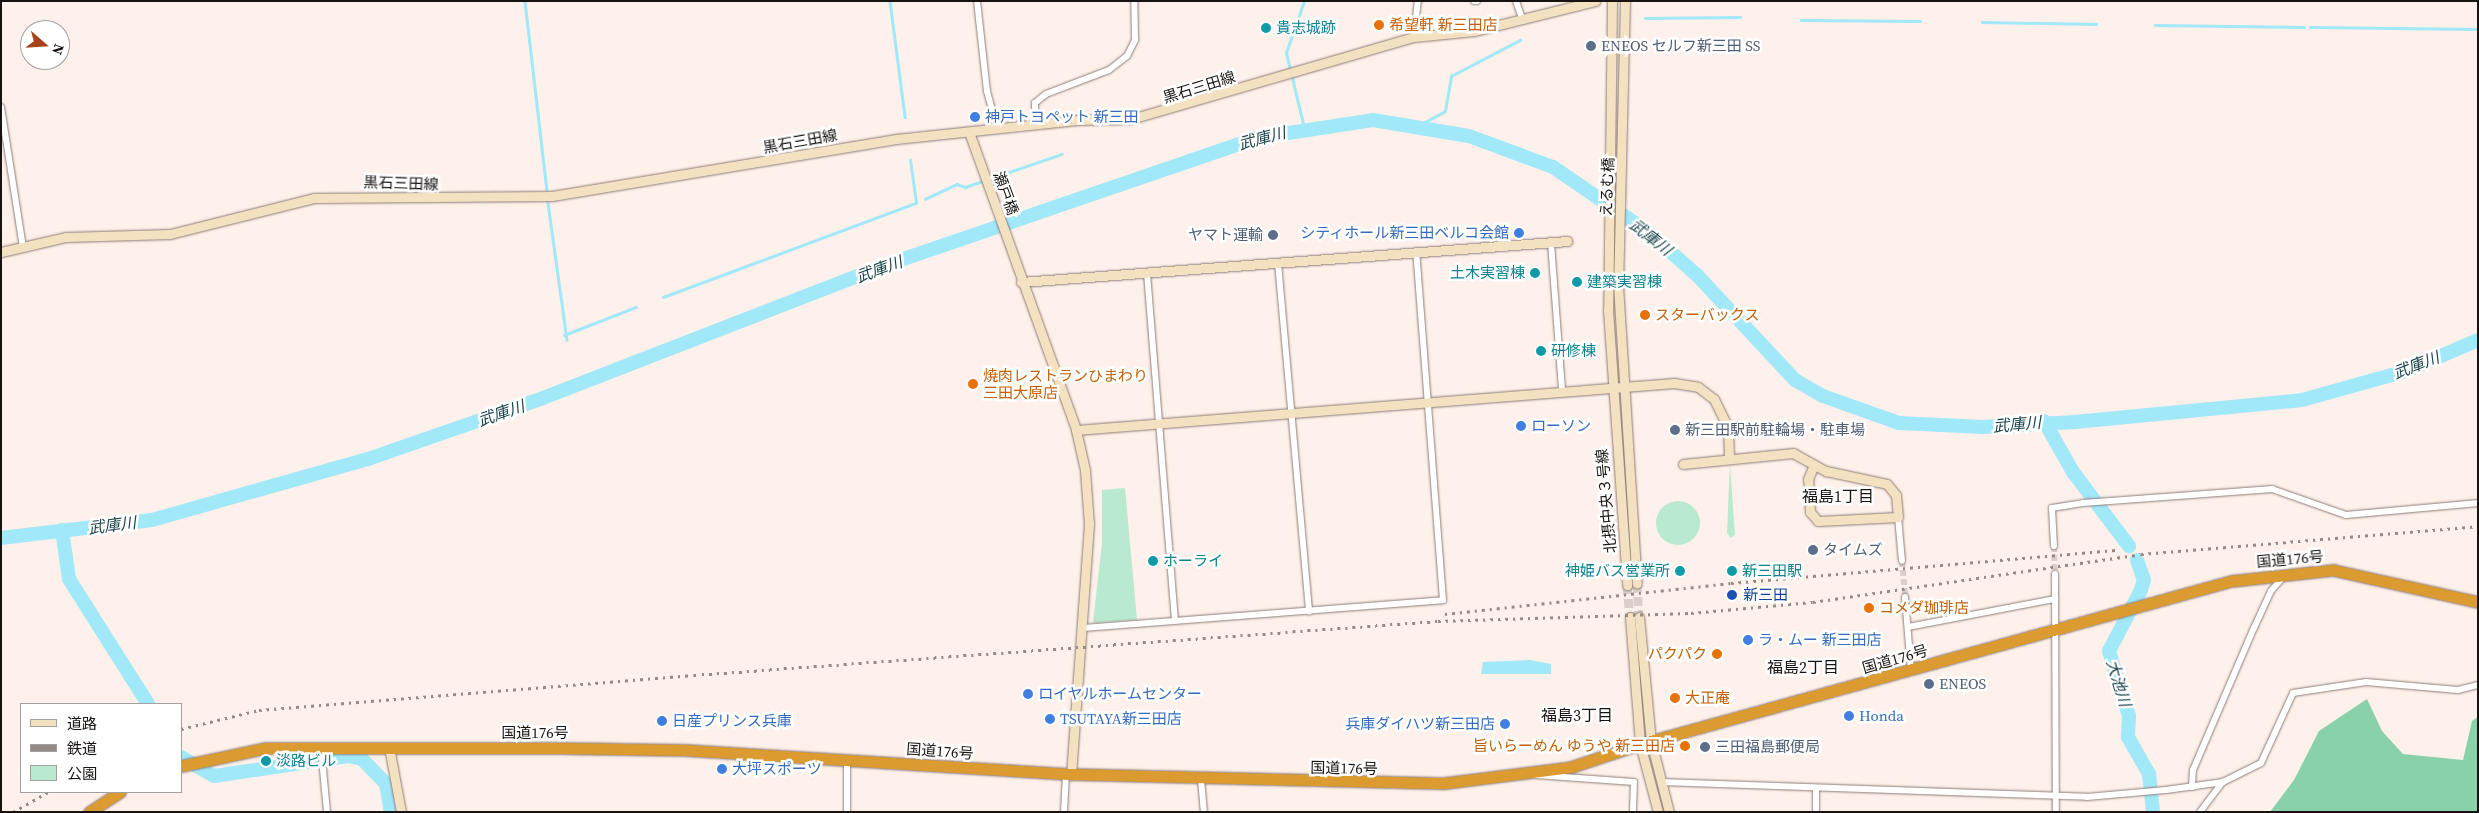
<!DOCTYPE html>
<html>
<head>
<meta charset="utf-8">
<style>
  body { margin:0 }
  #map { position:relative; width:2479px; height:813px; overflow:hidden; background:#fef0ea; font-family:"Source Serif 4","Noto Sans JP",serif }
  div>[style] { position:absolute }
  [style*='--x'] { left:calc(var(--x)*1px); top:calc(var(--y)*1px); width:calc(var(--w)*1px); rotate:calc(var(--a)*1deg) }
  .green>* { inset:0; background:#b9e9ce }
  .round { border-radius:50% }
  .forest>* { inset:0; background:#88d1ab }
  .water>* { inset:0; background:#a1e8f9 }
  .stream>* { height:2.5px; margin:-1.25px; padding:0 1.25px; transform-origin:1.25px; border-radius:1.25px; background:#a1e8f9 }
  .river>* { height:14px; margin:-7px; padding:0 7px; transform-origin:7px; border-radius:7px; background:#a1e8f9 }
  .street-tunnel>* { height:6px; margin-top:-3px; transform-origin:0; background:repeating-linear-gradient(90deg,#dccfc9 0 6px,transparent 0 9px) }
  .secondary-tunnel>* { height:9px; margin-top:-4.5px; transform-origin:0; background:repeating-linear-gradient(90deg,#dccfc9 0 9px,transparent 0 13.5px) }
  .roads { filter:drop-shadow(0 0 1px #8c7d77) drop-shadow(0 0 1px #8c7d77) }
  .street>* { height:6px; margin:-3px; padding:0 3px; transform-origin:3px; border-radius:3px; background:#fff }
  .secondary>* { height:9px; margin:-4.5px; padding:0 4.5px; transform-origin:4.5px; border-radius:4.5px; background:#f4e1c1 }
  .highway>* { height:11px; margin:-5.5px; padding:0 5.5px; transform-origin:5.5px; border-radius:5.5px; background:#db9b31 }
  .rail>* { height:2.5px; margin-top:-1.25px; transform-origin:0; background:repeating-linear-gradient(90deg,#948a86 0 2.5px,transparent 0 7.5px) }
  .dots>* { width:14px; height:14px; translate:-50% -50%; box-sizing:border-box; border:2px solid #fff; border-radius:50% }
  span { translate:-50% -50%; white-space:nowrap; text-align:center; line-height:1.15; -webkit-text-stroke:5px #fff; paint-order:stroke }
  .food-label { font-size:15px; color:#c56008 }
  .left { translate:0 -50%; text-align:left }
  .right { translate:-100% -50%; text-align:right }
  .culture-label { font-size:15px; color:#0d838f }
  .service-label { font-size:15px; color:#4e5e75 }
  .street-label { font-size:15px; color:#181311 }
  .shop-label { font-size:15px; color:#366cbe }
  .transit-label { font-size:15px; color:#164399 }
  .water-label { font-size:16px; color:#18424b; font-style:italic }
  .neighbourhood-label { font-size:16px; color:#181311 }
  .frame { position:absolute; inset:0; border:2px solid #181311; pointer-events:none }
  .legend { position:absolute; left:20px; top:703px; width:162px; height:90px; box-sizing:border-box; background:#fff; border:1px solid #a3a1a0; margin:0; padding:6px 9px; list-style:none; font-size:15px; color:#181311 }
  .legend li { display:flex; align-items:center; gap:10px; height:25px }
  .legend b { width:25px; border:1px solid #a3a1a0 }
  .north { position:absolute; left:20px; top:20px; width:50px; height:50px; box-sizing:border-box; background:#fff; border:1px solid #a3a1a0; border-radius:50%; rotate:109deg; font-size:14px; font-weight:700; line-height:20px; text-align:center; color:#181311 }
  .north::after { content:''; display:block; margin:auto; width:18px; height:22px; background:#a74117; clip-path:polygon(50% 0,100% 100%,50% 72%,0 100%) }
</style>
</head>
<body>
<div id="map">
  <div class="green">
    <div style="clip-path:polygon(1730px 465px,1735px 535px,1731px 538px,1727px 533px)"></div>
    <div style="clip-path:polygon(1125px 488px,1137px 620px,1093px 623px,1102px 543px,1102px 490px)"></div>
    <div class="round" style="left:1656px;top:501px;width:44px;height:44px"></div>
  </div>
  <div class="forest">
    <div style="clip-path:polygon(2367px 699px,2382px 731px,2403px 754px,2463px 760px,2472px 721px,2478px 717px,2478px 812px,2270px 812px,2294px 780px,2319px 731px)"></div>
  </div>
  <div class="water">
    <div style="clip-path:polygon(1530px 660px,1551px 664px,1551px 674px,1481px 674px,1483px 662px)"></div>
  </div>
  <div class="stream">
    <div style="--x:525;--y:1;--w:190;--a:83.4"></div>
    <div style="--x:890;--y:1;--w:117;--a:82.6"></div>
    <div style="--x:1645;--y:18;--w:95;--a:-0.6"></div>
    <div style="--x:1801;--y:20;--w:119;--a:0.5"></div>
    <div style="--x:1982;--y:22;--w:114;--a:1"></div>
    <div style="--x:2155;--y:25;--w:149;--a:0.8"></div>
    <div style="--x:2310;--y:27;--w:168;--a:0.7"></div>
    <div style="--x:1421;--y:124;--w:27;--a:-28"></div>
    <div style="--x:1445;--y:111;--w:36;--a:-80"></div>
    <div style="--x:1451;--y:76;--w:78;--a:-27.6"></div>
    <div style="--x:1304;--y:128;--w:77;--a:-103.5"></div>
    <div style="--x:1286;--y:53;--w:55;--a:-70.9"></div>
    <div style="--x:925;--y:199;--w:35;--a:-25"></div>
    <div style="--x:957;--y:184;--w:9;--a:21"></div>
    <div style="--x:965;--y:187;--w:102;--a:-18.8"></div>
    <div style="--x:548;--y:203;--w:138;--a:82.1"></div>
    <div style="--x:663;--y:297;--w:270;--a:-20.4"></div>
    <div style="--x:916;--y:203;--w:43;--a:-97.9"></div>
    <div style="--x:564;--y:335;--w:77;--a:-21.3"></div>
  </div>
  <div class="river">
    <div style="--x:2044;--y:421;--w:59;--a:60.4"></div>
    <div style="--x:2073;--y:472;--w:93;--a:52.9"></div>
    <div style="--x:62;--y:530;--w:49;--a:81.9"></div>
    <div style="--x:69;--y:579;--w:148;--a:57.7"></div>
    <div style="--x:1;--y:538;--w:152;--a:-6.8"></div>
    <div style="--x:152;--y:520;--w:228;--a:-15.8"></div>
    <div style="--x:371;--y:458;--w:182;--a:-19.2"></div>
    <div style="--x:543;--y:398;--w:365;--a:-21.2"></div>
    <div style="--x:883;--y:266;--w:394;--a:-18.9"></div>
    <div style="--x:1256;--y:138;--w:118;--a:-8.7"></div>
    <div style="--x:1373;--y:120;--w:97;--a:9.5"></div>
    <div style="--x:1469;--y:136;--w:90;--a:20.3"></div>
    <div style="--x:1553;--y:167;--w:115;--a:34.4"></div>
    <div style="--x:1648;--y:232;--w:65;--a:41.3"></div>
    <div style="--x:1697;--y:275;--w:144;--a:47"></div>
    <div style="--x:1795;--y:380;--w:32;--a:30"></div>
    <div style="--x:1823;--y:396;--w:81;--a:19.6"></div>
    <div style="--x:1899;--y:423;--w:84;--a:2.7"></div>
    <div style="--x:1983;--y:427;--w:92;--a:-3.1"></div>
    <div style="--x:2075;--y:422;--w:228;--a:-5.5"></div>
    <div style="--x:2302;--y:400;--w:108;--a:-15.6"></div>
    <div style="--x:2406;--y:371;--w:78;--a:-23.3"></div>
    <div style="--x:2137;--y:560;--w:21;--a:71"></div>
    <div style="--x:2144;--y:580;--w:10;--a:107"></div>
    <div style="--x:2141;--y:590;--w:69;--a:117.7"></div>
    <div style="--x:2109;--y:651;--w:68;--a:72.9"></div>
    <div style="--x:2129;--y:716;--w:21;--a:93"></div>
    <div style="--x:2128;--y:737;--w:43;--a:60.4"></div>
    <div style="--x:2149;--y:774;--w:38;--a:84"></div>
    <div style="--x:181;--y:757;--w:38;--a:30"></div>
    <div style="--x:214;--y:776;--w:136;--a:-8.4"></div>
    <div style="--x:349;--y:756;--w:13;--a:13"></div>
    <div style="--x:362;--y:759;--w:35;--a:46"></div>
    <div style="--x:386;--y:784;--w:28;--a:80"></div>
  </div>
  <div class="street-tunnel">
    <div style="--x:2054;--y:546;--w:28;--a:88"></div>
    <div style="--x:1902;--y:561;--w:36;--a:85"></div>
  </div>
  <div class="secondary-tunnel">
    <div style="--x:1637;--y:583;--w:34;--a:87"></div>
    <div style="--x:1627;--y:585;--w:32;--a:85"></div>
  </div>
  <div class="roads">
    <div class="street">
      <div style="--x:977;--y:1;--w:91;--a:83.7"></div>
      <div style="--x:987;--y:91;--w:39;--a:75"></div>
      <div style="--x:1474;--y:1;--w:3;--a:0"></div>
      <div style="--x:1516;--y:1;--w:21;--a:71"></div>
      <div style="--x:1414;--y:37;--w:36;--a:-84"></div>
      <div style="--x:1;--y:107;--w:142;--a:81.1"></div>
      <div style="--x:1036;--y:125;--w:22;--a:-93"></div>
      <div style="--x:1035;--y:103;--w:14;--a:-39"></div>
      <div style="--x:1046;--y:94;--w:67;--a:-20.9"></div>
      <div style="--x:1109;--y:70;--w:23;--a:-38"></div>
      <div style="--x:1127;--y:56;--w:18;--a:-63"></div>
      <div style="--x:1135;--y:40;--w:39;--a:-91"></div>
      <div style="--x:1551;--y:243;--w:147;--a:85.7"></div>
      <div style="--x:1278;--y:263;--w:350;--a:84.9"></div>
      <div style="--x:1147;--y:273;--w:349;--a:85.4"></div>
      <div style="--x:1898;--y:517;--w:44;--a:84.8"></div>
      <div style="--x:2054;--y:546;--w:38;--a:-93"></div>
      <div style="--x:2052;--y:508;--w:31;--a:-9"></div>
      <div style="--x:2083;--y:503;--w:190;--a:-4.2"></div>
      <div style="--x:2272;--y:489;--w:78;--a:19.4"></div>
      <div style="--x:2346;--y:515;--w:133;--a:-5.2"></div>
      <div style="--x:2055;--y:574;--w:238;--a:89.8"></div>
      <div style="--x:1905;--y:597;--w:73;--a:85.3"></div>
      <div style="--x:1908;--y:627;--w:150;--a:-10.8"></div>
      <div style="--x:1083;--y:628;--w:361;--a:-4.4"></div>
      <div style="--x:1443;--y:600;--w:348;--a:-94.4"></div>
      <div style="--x:321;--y:748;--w:64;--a:84.6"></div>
      <div style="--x:1536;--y:775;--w:98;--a:4.1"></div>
      <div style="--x:1634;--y:782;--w:30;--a:92"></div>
      <div style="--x:1201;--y:779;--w:33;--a:85"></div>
      <div style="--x:1661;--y:782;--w:426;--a:2"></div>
      <div style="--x:2087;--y:797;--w:79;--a:-5.1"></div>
      <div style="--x:2166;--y:790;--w:58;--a:-8"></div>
      <div style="--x:2223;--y:782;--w:42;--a:-26.6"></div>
      <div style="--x:2261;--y:763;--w:77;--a:-65.4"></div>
      <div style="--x:2293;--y:693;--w:74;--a:-8.6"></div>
      <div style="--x:2366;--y:682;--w:92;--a:5"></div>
      <div style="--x:2458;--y:690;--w:21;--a:-14"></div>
      <div style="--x:2192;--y:787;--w:17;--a:-87"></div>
      <div style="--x:2193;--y:770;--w:155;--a:-66.8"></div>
      <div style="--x:2254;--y:628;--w:41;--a:-65.3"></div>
      <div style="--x:2271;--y:591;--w:23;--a:-49"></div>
      <div style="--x:847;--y:812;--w:52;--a:-90"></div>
      <div style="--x:1064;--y:812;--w:38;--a:-87"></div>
      <div style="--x:1816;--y:812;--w:23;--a:-90"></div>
      <div style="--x:2200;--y:812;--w:38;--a:-53"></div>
    </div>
    <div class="secondary">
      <div style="--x:1612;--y:1;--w:309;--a:90.7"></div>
      <div style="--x:1608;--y:310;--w:276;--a:86"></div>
      <div style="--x:1625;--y:1;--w:284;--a:91.4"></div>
      <div style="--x:1618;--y:285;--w:299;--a:86.4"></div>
      <div style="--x:969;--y:132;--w:317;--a:70.2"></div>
      <div style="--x:1076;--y:430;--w:41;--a:77.3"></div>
      <div style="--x:1085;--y:470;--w:54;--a:85.8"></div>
      <div style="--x:1089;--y:524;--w:251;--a:94.1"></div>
      <div style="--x:1;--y:252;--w:67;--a:-13"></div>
      <div style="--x:66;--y:237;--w:104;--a:-1.7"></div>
      <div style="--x:170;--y:234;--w:148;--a:-14"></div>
      <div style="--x:314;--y:198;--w:238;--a:-0.5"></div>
      <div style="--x:552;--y:196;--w:349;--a:-9.4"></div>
      <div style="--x:896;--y:139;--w:182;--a:-6"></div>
      <div style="--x:1077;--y:120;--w:54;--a:-1.1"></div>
      <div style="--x:1131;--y:119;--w:295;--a:-16.2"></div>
      <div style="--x:1414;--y:37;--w:60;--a:-5.7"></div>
      <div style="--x:1474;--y:31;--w:125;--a:-13.9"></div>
      <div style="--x:1021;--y:282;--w:548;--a:-4.29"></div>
      <div style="--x:1076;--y:430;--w:600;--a:-4.49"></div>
      <div style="--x:1674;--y:383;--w:24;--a:9"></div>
      <div style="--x:1698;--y:387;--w:20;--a:37"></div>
      <div style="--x:1714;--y:399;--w:32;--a:64"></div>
      <div style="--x:1728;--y:428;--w:30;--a:88"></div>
      <div style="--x:1683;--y:464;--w:111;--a:-5.7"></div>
      <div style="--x:1793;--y:453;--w:38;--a:29"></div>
      <div style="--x:1826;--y:471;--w:62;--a:12"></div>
      <div style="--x:1887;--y:484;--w:14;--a:51"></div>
      <div style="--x:1896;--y:495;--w:22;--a:85"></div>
      <div style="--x:1898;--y:517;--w:80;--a:177.1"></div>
      <div style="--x:1818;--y:521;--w:12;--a:-132"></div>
      <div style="--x:1810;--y:512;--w:33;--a:-93"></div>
      <div style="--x:1808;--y:479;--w:15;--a:-67"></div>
      <div style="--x:1630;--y:617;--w:127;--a:85.5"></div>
      <div style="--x:1640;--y:744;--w:70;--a:75.2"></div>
      <div style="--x:1639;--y:617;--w:125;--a:84.5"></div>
      <div style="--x:1651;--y:741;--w:73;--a:75.8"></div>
      <div style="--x:389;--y:747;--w:66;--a:79.5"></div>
    </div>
    <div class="highway">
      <div style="--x:181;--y:766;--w:87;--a:-12"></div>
      <div style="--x:266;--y:748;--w:294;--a:0"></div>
      <div style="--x:560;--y:748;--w:127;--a:0.9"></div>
      <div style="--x:687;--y:750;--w:385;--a:3.6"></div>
      <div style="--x:1071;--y:774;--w:374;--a:1.4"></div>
      <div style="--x:1445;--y:783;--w:127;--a:-7.2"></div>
      <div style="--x:1571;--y:767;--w:73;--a:-18.4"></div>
      <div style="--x:1640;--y:744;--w:613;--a:-15.42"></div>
      <div style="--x:2231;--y:581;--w:103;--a:-6.2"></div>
      <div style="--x:2333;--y:570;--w:148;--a:12.4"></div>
      <div style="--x:89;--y:812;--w:37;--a:-33"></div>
    </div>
  </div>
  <div class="rail">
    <div style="--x:1445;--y:614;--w:288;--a:-6.2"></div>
    <div style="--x:1731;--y:583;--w:386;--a:-4.9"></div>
    <div style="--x:181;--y:729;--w:80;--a:-13.7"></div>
    <div style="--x:259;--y:710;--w:436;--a:-4.6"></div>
    <div style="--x:694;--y:675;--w:746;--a:-4.15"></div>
    <div style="--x:1438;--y:621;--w:253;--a:-1.8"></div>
    <div style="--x:1691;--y:613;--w:122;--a:-5.2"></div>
    <div style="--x:1813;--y:602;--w:331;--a:-8.3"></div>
    <div style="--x:2141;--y:554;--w:338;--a:-4.7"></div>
    <div style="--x:13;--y:812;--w:40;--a:-29.7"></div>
  </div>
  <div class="dots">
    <div style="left:1379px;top:25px;background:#e8710a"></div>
    <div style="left:1266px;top:28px;background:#0f9aa8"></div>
    <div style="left:1591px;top:46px;background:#5c6f8a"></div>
    <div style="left:975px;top:117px;background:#3f7fe0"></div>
    <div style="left:1519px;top:233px;background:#3f7fe0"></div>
    <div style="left:1273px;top:235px;background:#5c6f8a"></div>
    <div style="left:1535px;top:273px;background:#0f9aa8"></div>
    <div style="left:1577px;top:282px;background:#0f9aa8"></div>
    <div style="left:1645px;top:315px;background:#e8710a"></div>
    <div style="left:1541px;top:351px;background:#0f9aa8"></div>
    <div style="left:973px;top:384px;background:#e8710a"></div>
    <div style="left:1521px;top:426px;background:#3f7fe0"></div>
    <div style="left:1675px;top:430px;background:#5c6f8a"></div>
    <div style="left:1813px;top:550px;background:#5c6f8a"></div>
    <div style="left:1153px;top:561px;background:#0f9aa8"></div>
    <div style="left:1680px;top:571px;background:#0f9aa8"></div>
    <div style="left:1732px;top:571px;background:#0f9aa8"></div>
    <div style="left:1732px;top:595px;background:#1a4fb4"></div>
    <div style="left:1869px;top:608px;background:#e8710a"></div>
    <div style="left:1748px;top:640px;background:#3f7fe0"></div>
    <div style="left:1717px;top:654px;background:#e8710a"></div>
    <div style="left:1929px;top:684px;background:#5c6f8a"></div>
    <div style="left:1028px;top:694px;background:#3f7fe0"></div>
    <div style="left:1675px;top:698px;background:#e8710a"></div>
    <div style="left:1849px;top:716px;background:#3f7fe0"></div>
    <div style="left:1050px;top:719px;background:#3f7fe0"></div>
    <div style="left:662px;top:721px;background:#3f7fe0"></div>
    <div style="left:1505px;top:724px;background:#3f7fe0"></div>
    <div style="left:1685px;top:746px;background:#e8710a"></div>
    <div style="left:1705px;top:747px;background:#5c6f8a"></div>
    <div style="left:266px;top:761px;background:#0f9aa8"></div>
    <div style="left:722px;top:769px;background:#3f7fe0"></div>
  </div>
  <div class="food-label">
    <span class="left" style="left:1389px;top:25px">希望軒 新三田店</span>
    <span class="left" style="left:1655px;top:315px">スターバックス</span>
    <span class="left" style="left:983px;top:384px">焼肉レストランひまわり<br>三田大原店</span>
    <span class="left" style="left:1879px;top:608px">コメダ珈琲店</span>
    <span class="right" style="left:1707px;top:654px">パクパク</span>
    <span class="left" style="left:1685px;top:698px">大正庵</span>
    <span class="right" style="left:1675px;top:746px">旨いらーめん ゆうや 新三田店</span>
  </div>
  <div class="culture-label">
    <span class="left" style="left:1276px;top:28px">貴志城跡</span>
    <span class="right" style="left:1525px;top:273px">土木実習棟</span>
    <span class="left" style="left:1587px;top:282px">建築実習棟</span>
    <span class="left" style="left:1551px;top:351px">研修棟</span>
    <span class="left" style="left:1163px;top:561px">ホーライ</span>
    <span class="right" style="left:1670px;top:571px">神姫バス営業所</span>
    <span class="left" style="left:1742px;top:571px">新三田駅</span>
    <span class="left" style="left:276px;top:761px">淡路ビル</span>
  </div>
  <div class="service-label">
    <span class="left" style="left:1601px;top:46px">ENEOS セルフ新三田 SS</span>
    <span class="right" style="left:1263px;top:235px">ヤマト運輸</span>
    <span class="left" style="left:1685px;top:430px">新三田駅前駐輪場・駐車場</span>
    <span class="left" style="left:1823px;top:550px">タイムズ</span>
    <span class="left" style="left:1939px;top:684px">ENEOS</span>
    <span class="left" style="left:1715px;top:747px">三田福島郵便局</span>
  </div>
  <div class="street-label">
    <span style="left:1199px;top:87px;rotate:-17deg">黒石三田線</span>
    <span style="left:800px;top:141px;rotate:-10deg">黒石三田線</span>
    <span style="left:401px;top:183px;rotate:2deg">黒石三田線</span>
    <span style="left:1607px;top:187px;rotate:-88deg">えるむ橋</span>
    <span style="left:1006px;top:193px;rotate:70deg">瀬戸橋</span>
    <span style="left:1606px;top:501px;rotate:-95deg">北摂中央３号線</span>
    <span style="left:2290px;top:559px;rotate:-5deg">国道176号</span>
    <span style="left:1895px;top:659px;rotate:-16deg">国道176号</span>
    <span style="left:535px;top:733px">国道176号</span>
    <span style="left:940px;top:751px;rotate:4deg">国道176号</span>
    <span style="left:1344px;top:768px;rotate:1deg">国道176号</span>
  </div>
  <div class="shop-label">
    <span class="left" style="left:985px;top:117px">神戸トヨペット 新三田</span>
    <span class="right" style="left:1509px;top:233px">シティホール新三田ベルコ会館</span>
    <span class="left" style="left:1531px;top:426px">ローソン</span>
    <span class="left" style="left:1758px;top:640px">ラ・ムー 新三田店</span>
    <span class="left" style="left:1038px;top:694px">ロイヤルホームセンター</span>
    <span class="left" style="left:1859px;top:716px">Honda</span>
    <span class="left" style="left:1060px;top:719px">TSUTAYA新三田店</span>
    <span class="left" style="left:672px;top:721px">日産プリンス兵庫</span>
    <span class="right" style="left:1495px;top:724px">兵庫ダイハツ新三田店</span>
    <span class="left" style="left:732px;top:769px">大坪スポーツ</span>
  </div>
  <div class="transit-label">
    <span class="left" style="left:1743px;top:595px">新三田</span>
  </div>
  <div class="water-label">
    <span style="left:1262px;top:138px;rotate:-15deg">武庫川</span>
    <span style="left:1651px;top:237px;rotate:38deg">武庫川</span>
    <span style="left:879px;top:269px;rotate:-20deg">武庫川</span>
    <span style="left:2416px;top:365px;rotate:-21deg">武庫川</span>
    <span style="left:501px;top:413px;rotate:-19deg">武庫川</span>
    <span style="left:2017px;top:424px;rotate:-5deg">武庫川</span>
    <span style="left:112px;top:525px;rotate:-7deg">武庫川</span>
    <span style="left:2119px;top:683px;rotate:73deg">大池川</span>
  </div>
  <div class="neighbourhood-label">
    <span style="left:1838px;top:496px">福島1丁目</span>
    <span style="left:1803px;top:667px">福島2丁目</span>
    <span style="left:1577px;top:715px">福島3丁目</span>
  </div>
  <div class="frame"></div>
  <ul class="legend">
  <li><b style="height:6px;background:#f4e1c1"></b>道路</li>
  <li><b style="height:6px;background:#948a86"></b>鉄道</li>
  <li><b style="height:14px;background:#b9e9ce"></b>公園</li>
  </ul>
  <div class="north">N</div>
</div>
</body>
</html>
